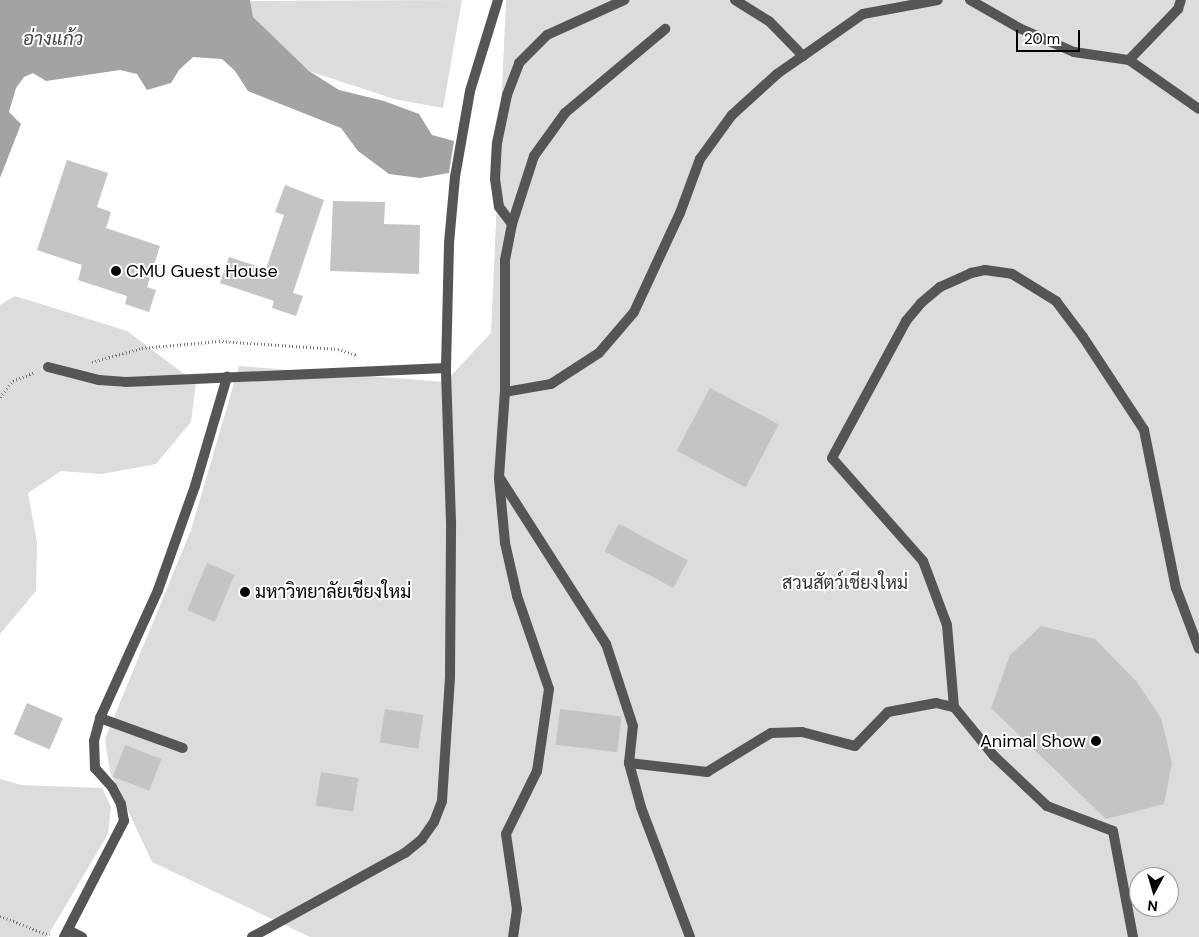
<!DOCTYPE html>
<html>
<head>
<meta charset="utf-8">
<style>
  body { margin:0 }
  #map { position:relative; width:1199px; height:937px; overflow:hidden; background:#fff; font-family:"DM Sans",Sarabun,sans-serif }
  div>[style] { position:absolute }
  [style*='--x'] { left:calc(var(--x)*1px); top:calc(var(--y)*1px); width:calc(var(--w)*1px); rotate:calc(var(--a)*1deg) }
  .green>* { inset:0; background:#dcdcdc }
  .water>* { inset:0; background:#a3a3a3 }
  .building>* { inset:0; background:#c4c4c4; transform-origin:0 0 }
  .path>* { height:3px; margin-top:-1.5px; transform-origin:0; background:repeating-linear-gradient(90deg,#777 0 1px,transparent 0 3.5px) }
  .service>* { height:10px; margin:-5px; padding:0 5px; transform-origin:5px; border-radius:5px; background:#555 }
  .minor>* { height:10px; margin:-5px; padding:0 5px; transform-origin:5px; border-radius:5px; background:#555 }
  .dots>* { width:14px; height:14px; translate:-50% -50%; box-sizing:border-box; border:2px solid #fff; border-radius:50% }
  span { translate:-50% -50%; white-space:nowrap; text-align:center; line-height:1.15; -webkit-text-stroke:4px #fff; paint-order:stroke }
  .poi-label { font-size:18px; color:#000 }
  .left { translate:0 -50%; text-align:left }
  .right { translate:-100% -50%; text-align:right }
  .park-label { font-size:18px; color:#333 }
  .water-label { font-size:19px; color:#444; font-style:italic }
  .north { position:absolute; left:1129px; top:867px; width:50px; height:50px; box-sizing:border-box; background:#fff; border:1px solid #999; border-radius:50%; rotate:186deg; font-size:14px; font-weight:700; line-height:20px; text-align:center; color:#000 }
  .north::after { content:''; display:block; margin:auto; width:18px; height:22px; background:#000; clip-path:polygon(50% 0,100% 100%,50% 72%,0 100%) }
  .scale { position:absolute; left:1016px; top:30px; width:64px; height:22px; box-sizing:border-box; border:2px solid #000; border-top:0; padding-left:6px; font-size:15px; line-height:18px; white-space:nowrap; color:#000; -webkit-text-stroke:4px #fff; paint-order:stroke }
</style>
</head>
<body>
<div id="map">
  <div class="green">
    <div style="clip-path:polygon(462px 0,443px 108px,394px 99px,309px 71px,252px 17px,249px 1px)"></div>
    <div style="clip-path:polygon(evenodd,506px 0,1199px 0,1199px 937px,310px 937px,152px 862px,110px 772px,105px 739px,191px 530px,239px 366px,445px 382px,491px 333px,506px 0,1139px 877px,1169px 877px,1169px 907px,1139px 907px,1139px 877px)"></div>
    <div style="clip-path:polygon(15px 296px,127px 331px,196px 383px,191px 422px,156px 464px,102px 474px,61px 471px,28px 493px,37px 542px,36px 591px,0 634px,0 305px)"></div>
    <div style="clip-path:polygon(0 779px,21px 785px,102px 788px,111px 807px,108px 834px,47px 937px,0 937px)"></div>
  </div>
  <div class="water">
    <div style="clip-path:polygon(0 0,250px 0,253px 17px,309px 71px,339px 90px,384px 101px,419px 114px,432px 135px,454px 141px,449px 173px,420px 178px,389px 174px,358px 151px,341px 128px,248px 91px,235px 71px,222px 59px,193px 57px,179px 70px,171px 83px,147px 90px,137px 74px,120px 70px,46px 81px,33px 73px,24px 77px,16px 88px,9px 112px,21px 124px,0 178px)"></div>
  </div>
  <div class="building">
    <div style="clip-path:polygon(67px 160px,108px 173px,97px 207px,111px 212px,106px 228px,160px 246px,147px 287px,156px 290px,149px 312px,125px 304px,127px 296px,78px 280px,82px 265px,37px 250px)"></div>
    <div style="clip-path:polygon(285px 185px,324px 200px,293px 293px,303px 296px,296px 316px,272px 308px,274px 301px,220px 283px,229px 257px,266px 269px,284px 215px,275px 212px)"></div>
    <div style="clip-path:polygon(333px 201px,385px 202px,384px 224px,420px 225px,419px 274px,330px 271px)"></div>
    <div style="left:710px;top:388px;width:78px;height:71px;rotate:28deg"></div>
    <div style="left:619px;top:524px;width:78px;height:31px;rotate:28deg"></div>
    <div style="left:207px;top:563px;width:30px;height:51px;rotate:23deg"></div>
    <div style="clip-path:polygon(1041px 626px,1095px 639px,1137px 682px,1161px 718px,1172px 763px,1164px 804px,1106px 819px,991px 708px,1010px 655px)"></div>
    <div style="left:27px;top:703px;width:39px;height:34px;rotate:23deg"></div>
    <div style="left:385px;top:709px;width:39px;height:34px;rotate:9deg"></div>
    <div style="left:560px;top:709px;width:62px;height:36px;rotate:7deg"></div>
    <div style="left:125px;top:745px;width:39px;height:34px;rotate:21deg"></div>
    <div style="left:321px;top:772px;width:38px;height:34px;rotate:9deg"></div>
  </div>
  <div class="path">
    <div style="--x:92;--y:362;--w:52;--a:-15.6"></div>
    <div style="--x:142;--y:348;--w:77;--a:-5.2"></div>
    <div style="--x:219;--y:341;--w:119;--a:3.8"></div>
    <div style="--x:338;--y:349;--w:20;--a:18"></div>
    <div style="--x:0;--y:397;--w:21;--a:-51"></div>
    <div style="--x:13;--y:381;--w:24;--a:-22"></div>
    <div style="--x:0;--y:916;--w:53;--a:21.2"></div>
  </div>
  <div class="service">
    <div style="--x:735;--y:0;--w:40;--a:32"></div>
    <div style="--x:769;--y:21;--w:49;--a:45.8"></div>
    <div style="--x:970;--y:0;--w:56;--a:29.7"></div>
    <div style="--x:1019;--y:28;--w:60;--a:23.6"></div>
    <div style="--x:1074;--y:52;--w:56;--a:8.3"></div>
    <div style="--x:1129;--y:60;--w:71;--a:-46.1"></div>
    <div style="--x:1178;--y:9;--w:9;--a:-72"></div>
    <div style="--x:1129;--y:60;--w:85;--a:35"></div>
    <div style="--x:512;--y:224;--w:21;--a:-127"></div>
    <div style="--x:499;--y:207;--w:28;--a:-98"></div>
    <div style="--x:495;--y:179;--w:36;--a:-87"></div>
    <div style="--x:497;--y:143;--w:49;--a:-78.2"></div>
    <div style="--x:507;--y:95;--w:34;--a:-69"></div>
    <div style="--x:519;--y:63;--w:40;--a:-45"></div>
    <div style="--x:547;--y:35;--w:85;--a:-24.4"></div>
    <div style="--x:48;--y:367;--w:53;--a:14.3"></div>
    <div style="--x:99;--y:380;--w:27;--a:4"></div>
    <div style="--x:126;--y:382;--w:320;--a:-2.5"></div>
    <div style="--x:446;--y:368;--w:125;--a:-88.6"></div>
    <div style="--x:449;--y:243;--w:66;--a:-84.8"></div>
    <div style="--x:455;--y:177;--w:87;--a:-80.1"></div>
    <div style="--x:470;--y:91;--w:95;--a:-72.9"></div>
    <div style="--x:505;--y:392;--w:132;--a:-90"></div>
    <div style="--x:505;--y:260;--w:37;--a:-79"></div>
    <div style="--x:512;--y:224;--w:71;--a:-72.1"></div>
    <div style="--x:534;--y:156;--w:53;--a:-54.2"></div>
    <div style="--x:565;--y:113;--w:131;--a:-40"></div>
    <div style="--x:499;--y:479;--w:64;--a:84.6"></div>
    <div style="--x:505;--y:543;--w:54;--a:77.2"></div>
    <div style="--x:517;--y:596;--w:98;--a:71"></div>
    <div style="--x:549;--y:689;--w:83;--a:98.3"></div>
    <div style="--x:537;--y:771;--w:70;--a:116.2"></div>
    <div style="--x:506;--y:834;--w:76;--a:81.7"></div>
    <div style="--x:517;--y:909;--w:28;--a:98"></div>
    <div style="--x:629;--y:763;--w:79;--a:6.6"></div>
    <div style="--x:707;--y:772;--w:75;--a:-31.4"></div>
    <div style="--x:771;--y:733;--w:31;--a:-2"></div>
    <div style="--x:802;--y:732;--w:55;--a:14.8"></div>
    <div style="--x:855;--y:746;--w:47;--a:-45.9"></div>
    <div style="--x:888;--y:712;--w:49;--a:-10.6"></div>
    <div style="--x:936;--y:703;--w:18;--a:13"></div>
    <div style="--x:64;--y:937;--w:131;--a:-62.7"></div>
    <div style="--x:124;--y:821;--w:17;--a:-100"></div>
    <div style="--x:121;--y:804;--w:19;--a:-118"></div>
    <div style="--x:112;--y:787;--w:25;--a:-132"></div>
    <div style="--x:95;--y:768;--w:27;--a:-92"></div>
    <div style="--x:94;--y:741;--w:24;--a:-75"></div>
    <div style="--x:100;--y:718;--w:141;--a:-65.6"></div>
    <div style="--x:158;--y:590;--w:110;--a:-70.4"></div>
    <div style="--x:195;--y:486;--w:114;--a:-73.6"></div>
    <div style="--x:690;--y:937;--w:139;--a:-110.7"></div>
    <div style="--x:641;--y:807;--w:46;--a:-105.3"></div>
    <div style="--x:629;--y:763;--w:37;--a:-84"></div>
    <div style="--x:633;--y:726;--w:86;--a:-108.2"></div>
    <div style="--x:606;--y:644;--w:198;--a:-122.6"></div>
    <div style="--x:499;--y:477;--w:85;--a:-86"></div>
    <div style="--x:505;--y:392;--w:47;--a:-9.9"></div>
    <div style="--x:551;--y:384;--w:57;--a:-32.9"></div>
    <div style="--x:599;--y:353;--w:54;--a:-49.5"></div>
    <div style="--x:634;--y:312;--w:109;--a:-65.1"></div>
    <div style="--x:680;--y:213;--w:58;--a:-69.7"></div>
    <div style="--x:700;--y:159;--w:54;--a:-54"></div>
    <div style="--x:732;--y:115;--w:61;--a:-42.3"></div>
    <div style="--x:777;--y:74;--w:105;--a:-34.9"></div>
    <div style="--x:863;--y:14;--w:76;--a:-10.6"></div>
    <div style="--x:1133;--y:937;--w:108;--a:-100.7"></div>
    <div style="--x:1113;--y:831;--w:71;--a:-159.3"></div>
    <div style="--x:1047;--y:806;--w:73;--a:-136.7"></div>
    <div style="--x:994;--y:756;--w:63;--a:-129.2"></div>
    <div style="--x:954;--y:707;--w:82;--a:-94.9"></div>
    <div style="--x:947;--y:625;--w:68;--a:-110.6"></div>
    <div style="--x:923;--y:561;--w:137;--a:-131.5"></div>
    <div style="--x:832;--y:458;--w:156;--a:-61.6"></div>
    <div style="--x:906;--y:321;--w:23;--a:-50"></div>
    <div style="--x:921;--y:303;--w:25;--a:-40"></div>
    <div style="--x:940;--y:287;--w:34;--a:-24"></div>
    <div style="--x:971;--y:273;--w:14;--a:-12"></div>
    <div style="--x:985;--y:270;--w:27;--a:8"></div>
    <div style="--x:1012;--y:274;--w:52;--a:31.5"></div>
    <div style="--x:1056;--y:301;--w:45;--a:53.1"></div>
    <div style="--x:1083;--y:337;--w:111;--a:56.7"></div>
    <div style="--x:1144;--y:430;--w:161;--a:78.6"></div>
    <div style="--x:1176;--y:588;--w:65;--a:69.3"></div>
  </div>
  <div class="minor">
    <div style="--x:100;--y:718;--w:88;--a:19.9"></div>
    <div style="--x:68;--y:930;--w:16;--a:27"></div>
    <div style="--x:252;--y:937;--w:175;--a:-28.8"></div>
    <div style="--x:405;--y:853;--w:22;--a:-39"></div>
    <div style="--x:422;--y:839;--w:21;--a:-55"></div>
    <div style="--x:434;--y:822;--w:22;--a:-69"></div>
    <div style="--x:442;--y:801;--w:124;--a:-86.3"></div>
    <div style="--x:450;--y:677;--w:155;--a:-89.6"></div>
    <div style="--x:451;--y:522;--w:154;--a:-91.9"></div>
  </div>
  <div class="dots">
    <div style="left:116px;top:271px;background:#000"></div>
    <div style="left:245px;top:592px;background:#000"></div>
    <div style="left:1096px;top:741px;background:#000"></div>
  </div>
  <div class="poi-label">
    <span class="left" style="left:126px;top:271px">CMU Guest House</span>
    <span class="left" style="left:255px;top:592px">มหาวิทยาลัยเชียงใหม่</span>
    <span class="right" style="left:1086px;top:741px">Animal Show</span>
  </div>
  <div class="park-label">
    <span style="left:845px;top:583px">สวนสัตว์เชียงใหม่</span>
  </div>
  <div class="water-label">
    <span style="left:53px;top:39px">อ่างแก้ว</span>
  </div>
  <div class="north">N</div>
  <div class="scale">20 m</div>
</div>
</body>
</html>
